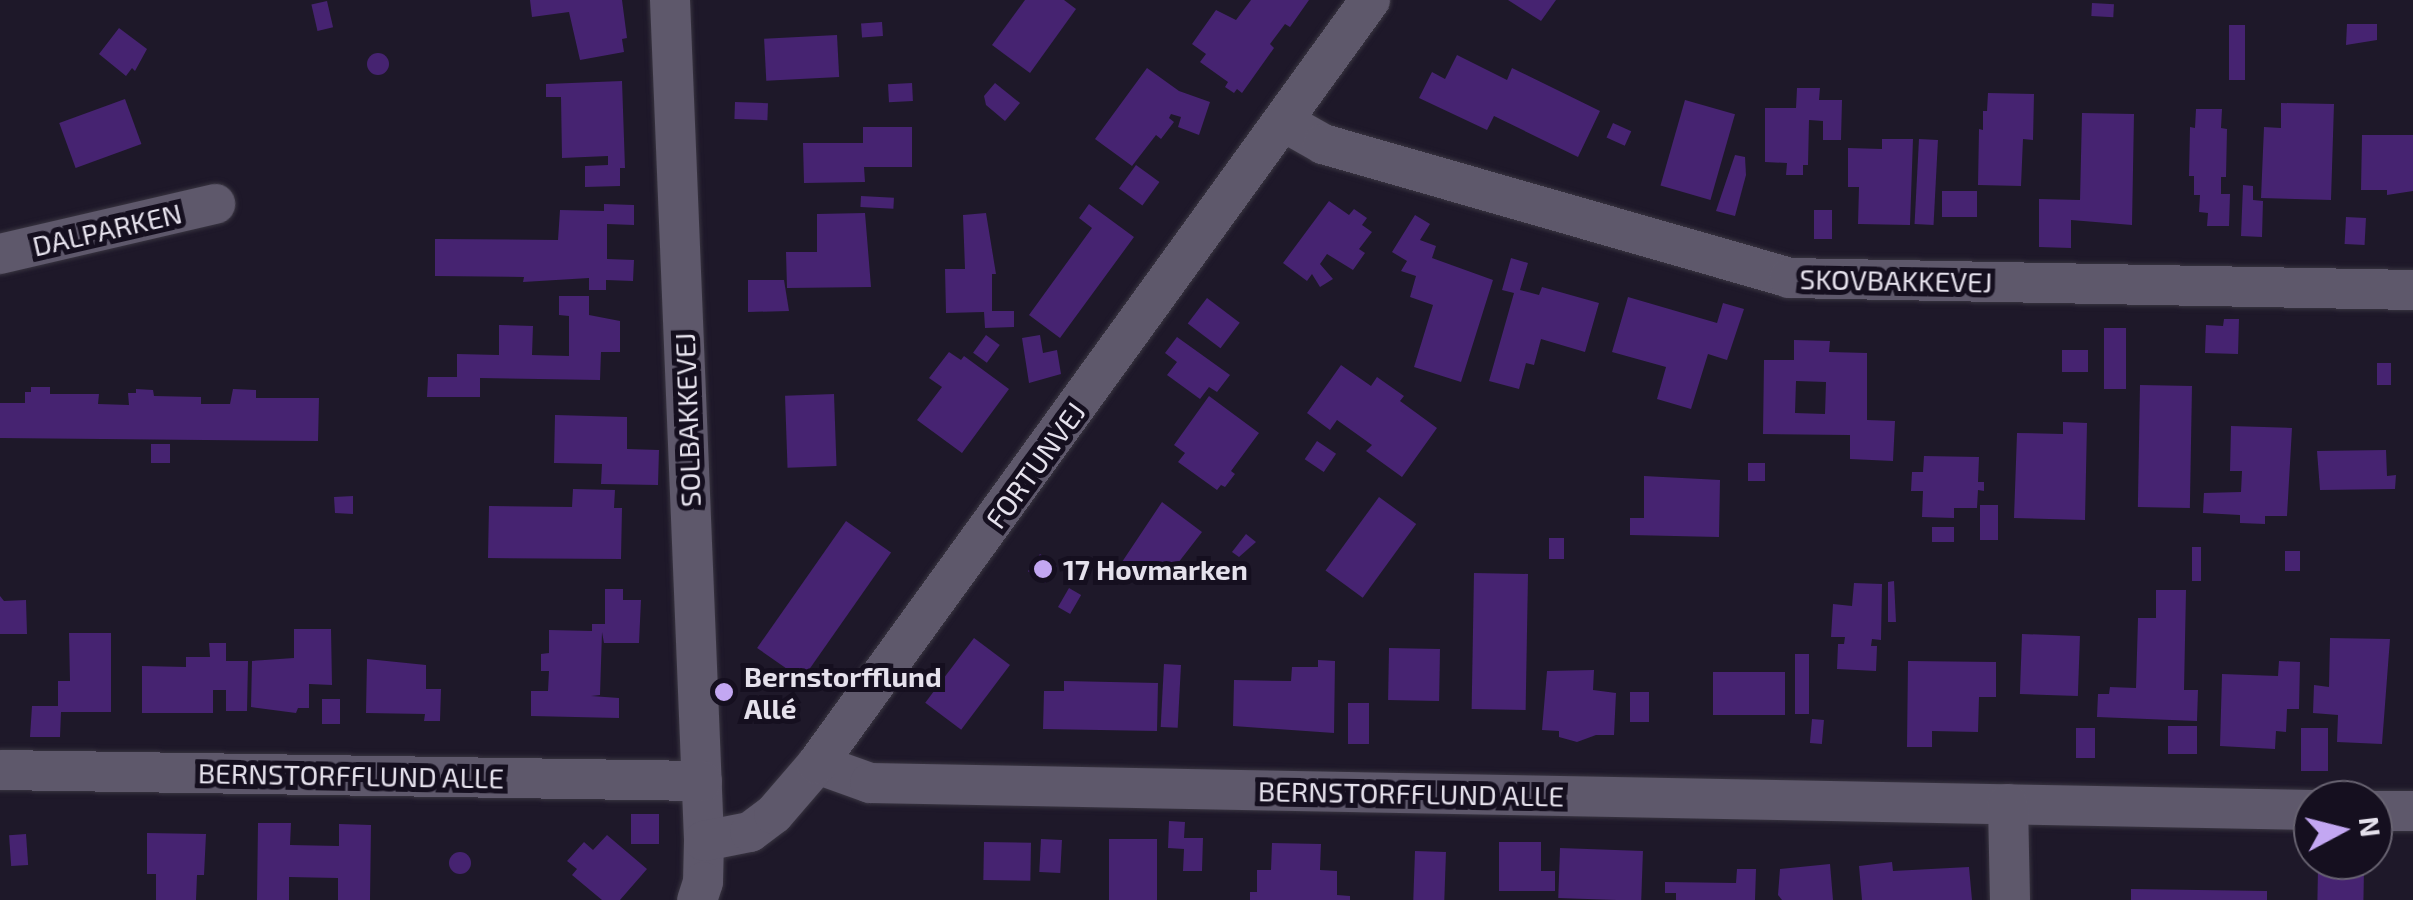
<!DOCTYPE html>
<html>
<head>
<meta charset="utf-8">
<style>
  body { margin:0 }
  #map { position:relative; width:2413px; height:900px; overflow:hidden; background:#1e1829; font-family:"Exo 2",sans-serif }
  div>[style] { position:absolute }
  [style*='--x'] { left:calc(var(--x)*1px); top:calc(var(--y)*1px); width:calc(var(--w)*1px); rotate:calc(var(--a)*1deg) }
  .building>* { inset:0; background:#462371; transform-origin:0 0 }
  .round { border-radius:50% }
  .roads { filter:drop-shadow(0 0 2px #393541) drop-shadow(0 0 2px #393541) }
  .minor>* { height:40px; margin:-20px; padding:0 20px; transform-origin:20px; border-radius:20px; background:#5e586b }
  .dots>* { width:28px; height:28px; translate:-50% -50%; box-sizing:border-box; border:5px solid #150f1f; border-radius:50% }
  span { translate:-50% -50%; white-space:nowrap; text-align:center; line-height:1.15; -webkit-text-stroke:10px #150f1f; paint-order:stroke }
  .street-label { font-size:28px; color:#e5e1ec }
  .poi-label { font-size:28px; color:#e5e1ec; font-weight:700 }
  .left { translate:0 -50%; text-align:left }
  .north { position:absolute; left:2293px; top:780px; width:100px; height:100px; box-sizing:border-box; background:#150f1f; border:2px solid #686371; border-radius:50%; rotate:83deg; font-size:28px; font-weight:700; line-height:40px; text-align:center; color:#e5e1ec }
  .north::after { content:''; display:block; margin:auto; width:35px; height:45px; background:#c3a7f2; clip-path:polygon(50% 0,100% 100%,50% 72%,0 100%) }
</style>
</head>
<body>
<div id="map">
  <div class="building">
    <div style="clip-path:polygon(530px 0,622px 0,627px 38px,622px 39px,624px 52px,580px 60px,569px 12px,532px 17px)"></div>
    <div style="clip-path:polygon(1025px 0,1064px 0,1076px 9px,1030px 73px,992px 45px)"></div>
    <div style="clip-path:polygon(1251px 0,1309px 0,1290px 27px,1285px 24px,1270px 44px,1274px 48px,1242px 93px,1237px 89px,1234px 93px,1225px 87px,1228px 82px,1200px 62px,1206px 54px,1192px 44px,1216px 10px,1236px 20px)"></div>
    <div style="clip-path:polygon(1508px 0,1556px 0,1541px 21px)"></div>
    <div style="left:327px;top:1px;width:27px;height:16px;rotate:77deg"></div>
    <div style="left:2092px;top:3px;width:22px;height:13px;rotate:3deg"></div>
    <div style="left:882px;top:22px;width:14px;height:21px;rotate:86deg"></div>
    <div style="clip-path:polygon(2347px 24px,2377px 24px,2377px 40px,2346px 45px)"></div>
    <div style="left:2229px;top:25px;width:16px;height:55px"></div>
    <div style="clip-path:polygon(119px 28px,147px 49px,135px 71px,132px 68px,126px 76px,99px 54px)"></div>
    <div style="left:837px;top:35px;width:42px;height:73px;rotate:87deg"></div>
    <div class="round" style="left:367px;top:53px;width:22px;height:22px"></div>
    <div style="clip-path:polygon(1457px 55px,1507px 80px,1512px 68px,1600px 111px,1578px 157px,1494px 116px,1487px 130px,1419px 98px,1432px 72px,1445px 79px)"></div>
    <div style="clip-path:polygon(1147px 68px,1179px 91px,1210px 102px,1199px 135px,1178px 127px,1181px 117px,1171px 114px,1169px 118px,1174px 122px,1161px 139px,1156px 135px,1132px 166px,1095px 139px)"></div>
    <div style="clip-path:polygon(622px 81px,625px 168px,620px 168px,620px 186px,585px 187px,585px 166px,608px 165px,608px 156px,562px 158px,561px 97px,546px 97px,546px 84px)"></div>
    <div style="left:912px;top:83px;width:18px;height:24px;rotate:87deg"></div>
    <div style="clip-path:polygon(995px 83px,1020px 103px,1005px 121px,986px 105px,984px 96px)"></div>
    <div style="clip-path:polygon(1797px 88px,1820px 88px,1819px 100px,1842px 100px,1841px 140px,1823px 140px,1823px 121px,1809px 120px,1808px 165px,1803px 165px,1803px 175px,1786px 175px,1787px 163px,1765px 162px,1765px 108px,1796px 108px)"></div>
    <div style="clip-path:polygon(1988px 93px,2034px 94px,2033px 140px,2023px 139px,2021px 186px,1978px 185px,1979px 129px,1983px 130px,1983px 111px,1987px 111px)"></div>
    <div style="left:125px;top:99px;width:48px;height:70px;rotate:70deg"></div>
    <div style="left:1685px;top:100px;width:52px;height:89px;rotate:16deg"></div>
    <div style="left:735px;top:102px;width:33px;height:17px;rotate:2deg"></div>
    <div style="clip-path:polygon(2281px 103px,2334px 104px,2331px 200px,2261px 198px,2264px 127px,2281px 128px)"></div>
    <div style="clip-path:polygon(2196px 109px,2222px 109px,2221px 128px,2227px 129px,2226px 177px,2221px 177px,2221px 194px,2230px 194px,2229px 226px,2207px 226px,2208px 213px,2199px 212px,2200px 195px,2194px 195px,2194px 176px,2189px 176px,2190px 127px,2195px 128px)"></div>
    <div style="clip-path:polygon(2082px 113px,2134px 114px,2132px 225px,2071px 220px,2071px 248px,2039px 247px,2039px 199px,2080px 200px)"></div>
    <div style="left:1613px;top:123px;width:20px;height:16px;rotate:24deg"></div>
    <div style="clip-path:polygon(863px 127px,912px 127px,912px 167px,864px 167px,865px 182px,804px 183px,803px 143px,863px 143px)"></div>
    <div style="clip-path:polygon(2362px 135px,2413px 135px,2413px 191px,2387px 195px,2387px 190px,2361px 190px)"></div>
    <div style="clip-path:polygon(1882px 139px,1913px 139px,1910px 225px,1858px 224px,1859px 187px,1848px 187px,1848px 148px,1882px 149px)"></div>
    <div style="left:1919px;top:139px;width:19px;height:85px;rotate:3deg"></div>
    <div style="clip-path:polygon(1735px 155px,1745px 157px,1746px 175px,1735px 216px,1716px 211px)"></div>
    <div style="left:1136px;top:165px;width:29px;height:29px;rotate:36deg"></div>
    <div style="clip-path:polygon(2243px 185px,2253px 186px,2253px 200px,2263px 201px,2262px 237px,2241px 236px)"></div>
    <div style="left:1942px;top:191px;width:35px;height:26px"></div>
    <div style="left:861px;top:196px;width:33px;height:11px;rotate:3deg"></div>
    <div style="clip-path:polygon(1329px 201px,1349px 215px,1354px 209px,1367px 218px,1362px 225px,1372px 232px,1359px 249px,1365px 253px,1353px 270px,1327px 254px,1320px 264px,1333px 279px,1320px 287px,1312px 274px,1307px 281px,1283px 263px)"></div>
    <div style="clip-path:polygon(604px 204px,634px 205px,634px 225px,607px 224px,607px 259px,634px 260px,633px 281px,606px 280px,606px 290px,589px 290px,589px 278px,523px 282px,524px 277px,435px 276px,435px 239px,558px 240px,560px 210px,604px 211px)"></div>
    <div style="clip-path:polygon(1089px 204px,1134px 237px,1060px 338px,1029px 315px,1092px 228px,1079px 218px)"></div>
    <div style="left:1814px;top:210px;width:18px;height:29px"></div>
    <div style="clip-path:polygon(865px 213px,871px 287px,787px 288px,786px 252px,817px 252px,817px 214px)"></div>
    <div style="clip-path:polygon(986px 213px,996px 274px,992px 274px,992px 311px,1014px 311px,1014px 327px,985px 328px,984px 312px,946px 313px,945px 269px,965px 269px,963px 215px)"></div>
    <div style="clip-path:polygon(1415px 215px,1430px 224px,1420px 240px,1436px 246px,1432px 258px,1493px 280px,1461px 382px,1414px 367px,1433px 305px,1410px 297px,1416px 276px,1401px 271px,1407px 261px,1392px 252px)"></div>
    <div style="left:2346px;top:217px;width:20px;height:27px;rotate:3deg"></div>
    <div style="clip-path:polygon(1511px 258px,1528px 263px,1520px 290px,1539px 295px,1542px 287px,1599px 303px,1585px 352px,1541px 339px,1534px 365px,1526px 363px,1519px 389px,1489px 381px,1514px 293px,1502px 290px)"></div>
    <div style="clip-path:polygon(748px 280px,784px 280px,789px 311px,748px 312px)"></div>
    <div style="clip-path:polygon(559px 296px,589px 296px,589px 315px,620px 321px,620px 352px,601px 352px,600px 380px,480px 378px,480px 397px,427px 397px,428px 377px,457px 377px,457px 354px,499px 355px,499px 325px,533px 326px,532px 355px,569px 356px,569px 316px,559px 315px)"></div>
    <div style="clip-path:polygon(1628px 297px,1717px 323px,1723px 303px,1744px 309px,1727px 360px,1708px 354px,1691px 409px,1657px 399px,1666px 367px,1612px 352px)"></div>
    <div style="left:1207px;top:298px;width:41px;height:32px;rotate:37deg"></div>
    <div style="clip-path:polygon(2224px 319px,2239px 319px,2238px 354px,2205px 353px,2206px 325px,2223px 326px)"></div>
    <div style="left:2104px;top:328px;width:22px;height:61px"></div>
    <div style="left:986px;top:335px;width:17px;height:22px;rotate:36deg"></div>
    <div style="clip-path:polygon(1040px 335px,1043px 353px,1057px 350px,1061px 374px,1029px 383px,1022px 338px)"></div>
    <div style="clip-path:polygon(1177px 337px,1230px 375px,1217px 392px,1209px 387px,1200px 399px,1167px 375px,1177px 362px,1165px 353px)"></div>
    <div style="clip-path:polygon(evenodd,1794px 340px,1830px 341px,1829px 352px,1867px 353px,1867px 420px,1895px 421px,1893px 461px,1850px 459px,1850px 435px,1763px 434px,1764px 360px,1794px 360px,1794px 340px,1796px 381px,1826px 382px,1825px 414px,1795px 413px,1796px 381px)"></div>
    <div style="left:2062px;top:350px;width:26px;height:22px"></div>
    <div style="clip-path:polygon(949px 352px,961px 360px,964px 356px,1009px 389px,962px 453px,917px 420px,942px 387px,929px 378px)"></div>
    <div style="left:2377px;top:363px;width:14px;height:22px"></div>
    <div style="clip-path:polygon(1341px 365px,1371px 386px,1377px 377px,1404px 396px,1400px 401px,1437px 428px,1402px 477px,1366px 451px,1372px 445px,1337px 420px,1330px 430px,1307px 413px)"></div>
    <div style="left:2140px;top:385px;width:52px;height:122px;rotate:1deg"></div>
    <div style="clip-path:polygon(31px 387px,50px 387px,50px 394px,99px 394px,98px 404px,129px 405px,128px 393px,136px 393px,136px 389px,153px 390px,154px 396px,201px 397px,201px 404px,230px 404px,233px 389px,256px 390px,256px 398px,319px 398px,318px 441px,0 438px,0 403px,25px 403px,25px 392px,31px 392px)"></div>
    <div style="left:834px;top:394px;width:72px;height:49px;rotate:88deg"></div>
    <div style="clip-path:polygon(1209px 396px,1259px 433px,1231px 471px,1235px 474px,1225px 487px,1221px 485px,1217px 490px,1178px 462px,1185px 453px,1174px 445px)"></div>
    <div style="clip-path:polygon(555px 415px,627px 417px,627px 449px,659px 450px,658px 485px,601px 484px,602px 464px,554px 463px)"></div>
    <div style="clip-path:polygon(2063px 422px,2087px 423px,2085px 520px,2014px 518px,2017px 433px,2063px 434px)"></div>
    <div style="clip-path:polygon(2231px 426px,2292px 428px,2287px 516px,2265px 516px,2265px 524px,2240px 523px,2240px 515px,2203px 513px,2204px 493px,2241px 492px,2242px 471px,2230px 471px)"></div>
    <div style="left:1317px;top:441px;width:23px;height:22px;rotate:34deg"></div>
    <div style="left:170px;top:444px;width:19px;height:19px;rotate:90deg"></div>
    <div style="clip-path:polygon(2386px 450px,2387px 476px,2396px 475px,2395px 489px,2320px 490px,2317px 451px)"></div>
    <div style="clip-path:polygon(1924px 456px,1979px 457px,1978px 482px,1984px 482px,1984px 491px,1978px 490px,1977px 508px,1954px 508px,1954px 518px,1922px 517px,1923px 491px,1911px 491px,1912px 472px,1923px 472px)"></div>
    <div style="left:1748px;top:463px;width:17px;height:18px"></div>
    <div style="clip-path:polygon(1644px 476px,1720px 480px,1719px 537px,1630px 535px,1630px 518px,1644px 518px)"></div>
    <div style="clip-path:polygon(573px 489px,615px 490px,614px 508px,622px 508px,621px 559px,488px 558px,489px 506px,572px 507px)"></div>
    <div style="clip-path:polygon(353px 496px,353px 514px,335px 513px,334px 497px)"></div>
    <div style="left:1379px;top:497px;width:46px;height:91px;rotate:36deg"></div>
    <div style="clip-path:polygon(1162px 502px,1202px 532px,1168px 576px,1153px 564px,1142px 580px,1120px 565px)"></div>
    <div style="left:1980px;top:505px;width:18px;height:35px"></div>
    <div style="left:846px;top:521px;width:55px;height:155px;rotate:35deg"></div>
    <div style="left:1932px;top:527px;width:22px;height:15px"></div>
    <div style="clip-path:polygon(1246px 534px,1256px 542px,1239px 557px,1232px 552px)"></div>
    <div style="left:1564px;top:538px;width:21px;height:15px;rotate:90deg"></div>
    <div style="left:2192px;top:547px;width:9px;height:34px"></div>
    <div style="left:2285px;top:551px;width:15px;height:20px"></div>
    <div style="left:1040px;top:554px;width:21px;height:21px;rotate:35deg"></div>
    <div style="left:1474px;top:573px;width:54px;height:136px;rotate:1deg"></div>
    <div style="clip-path:polygon(1894px 581px,1896px 622px,1888px 622px,1888px 582px)"></div>
    <div style="clip-path:polygon(1854px 583px,1882px 584px,1881px 640px,1872px 639px,1871px 646px,1877px 646px,1876px 671px,1837px 669px,1838px 644px,1844px 644px,1845px 637px,1831px 637px,1833px 604px,1852px 606px)"></div>
    <div style="left:1069px;top:588px;width:14px;height:22px;rotate:30deg"></div>
    <div style="clip-path:polygon(605px 589px,623px 589px,623px 600px,641px 600px,639px 643px,604px 643px,602px 632px,600px 695px,591px 696px,619px 698px,619px 718px,531px 716px,531px 691px,548px 691px,549px 671px,541px 671px,541px 654px,549px 653px,549px 630px,592px 631px,592px 624px,605px 624px)"></div>
    <div style="clip-path:polygon(2156px 590px,2186px 590px,2184px 690px,2198px 690px,2197px 721px,2097px 717px,2098px 694px,2109px 694px,2110px 687px,2136px 688px,2138px 618px,2156px 618px)"></div>
    <div style="clip-path:polygon(0 596px,4px 601px,26px 600px,27px 634px,0 634px)"></div>
    <div style="clip-path:polygon(294px 629px,331px 629px,332px 685px,309px 684px,309px 708px,298px 708px,296px 713px,251px 707px,252px 661px,294px 658px)"></div>
    <div style="clip-path:polygon(69px 633px,111px 633px,111px 712px,61px 712px,60px 737px,30px 737px,32px 706px,58px 706px,58px 681px,70px 681px)"></div>
    <div style="left:2022px;top:634px;width:58px;height:60px;rotate:2deg"></div>
    <div style="left:974px;top:638px;width:45px;height:81px;rotate:37deg"></div>
    <div style="clip-path:polygon(2330px 638px,2390px 639px,2382px 744px,2337px 742px,2338px 715px,2313px 713px,2314px 685px,2329px 687px)"></div>
    <div style="clip-path:polygon(209px 643px,226px 643px,226px 661px,248px 661px,247px 711px,226px 711px,226px 690px,213px 690px,213px 713px,142px 713px,142px 666px,186px 667px,186px 657px,210px 657px)"></div>
    <div style="left:1389px;top:648px;width:51px;height:52px;rotate:1deg"></div>
    <div style="left:1795px;top:654px;width:14px;height:60px"></div>
    <div style="clip-path:polygon(367px 659px,426px 665px,426px 689px,441px 689px,440px 721px,424px 721px,425px 714px,366px 713px)"></div>
    <div style="clip-path:polygon(1318px 660px,1335px 661px,1334px 733px,1233px 726px,1234px 680px,1291px 681px,1292px 667px,1318px 667px)"></div>
    <div style="clip-path:polygon(1908px 661px,1996px 662px,1996px 697px,1979px 697px,1978px 732px,1932px 731px,1932px 747px,1907px 747px)"></div>
    <div style="clip-path:polygon(2279px 661px,2300px 662px,2299px 709px,2287px 709px,2286px 732px,2276px 731px,2275px 749px,2220px 746px,2222px 674px,2278px 676px)"></div>
    <div style="left:1164px;top:664px;width:17px;height:63px;rotate:3deg"></div>
    <div style="clip-path:polygon(1594px 670px,1593px 690px,1616px 693px,1614px 735px,1596px 735px,1577px 742px,1559px 737px,1559px 731px,1542px 730px,1547px 671px)"></div>
    <div style="left:1713px;top:672px;width:72px;height:43px"></div>
    <div style="clip-path:polygon(1064px 681px,1158px 683px,1157px 731px,1043px 729px,1044px 691px,1064px 691px)"></div>
    <div style="left:1630px;top:692px;width:19px;height:30px"></div>
    <div style="left:322px;top:699px;width:18px;height:25px"></div>
    <div style="left:1348px;top:703px;width:21px;height:41px"></div>
    <div style="left:1812px;top:719px;width:12px;height:24px;rotate:5deg"></div>
    <div style="left:2168px;top:726px;width:29px;height:28px"></div>
    <div style="left:2076px;top:728px;width:19px;height:30px"></div>
    <div style="left:2301px;top:728px;width:27px;height:43px"></div>
    <div style="left:631px;top:814px;width:28px;height:30px"></div>
    <div style="clip-path:polygon(1169px 821px,1185px 822px,1184px 838px,1203px 838px,1202px 871px,1183px 871px,1184px 849px,1168px 848px)"></div>
    <div style="clip-path:polygon(258px 823px,291px 823px,290px 845px,339px 846px,339px 824px,371px 825px,370px 900px,338px 900px,338px 878px,289px 877px,289px 900px,257px 900px)"></div>
    <div style="clip-path:polygon(147px 833px,206px 834px,204px 875px,197px 875px,196px 900px,156px 900px,156px 874px,147px 874px)"></div>
    <div style="left:26px;top:834px;width:31px;height:17px;rotate:86deg"></div>
    <div style="clip-path:polygon(607px 835px,647px 869px,620px 900px,602px 900px,572px 875px,577px 869px,567px 861px,584px 842px,593px 850px)"></div>
    <div style="left:1041px;top:839px;width:21px;height:33px;rotate:3deg"></div>
    <div style="left:1109px;top:839px;width:48px;height:61px"></div>
    <div style="left:984px;top:842px;width:47px;height:38px;rotate:1deg"></div>
    <div style="clip-path:polygon(1499px 842px,1541px 842px,1541px 871px,1555px 871px,1555px 891px,1499px 891px)"></div>
    <div style="clip-path:polygon(1272px 843px,1321px 844px,1320px 870px,1337px 871px,1337px 895px,1350px 896px,1350px 900px,1250px 900px,1250px 892px,1257px 892px,1257px 870px,1271px 870px)"></div>
    <div style="left:1560px;top:848px;width:83px;height:50px;rotate:2deg"></div>
    <div style="left:1415px;top:851px;width:31px;height:49px;rotate:2deg"></div>
    <div class="round" style="left:449px;top:852px;width:22px;height:22px"></div>
    <div style="clip-path:polygon(1892px 862px,1893px 871px,1969px 867px,1972px 900px,1862px 900px,1859px 866px)"></div>
    <div style="clip-path:polygon(1830px 864px,1833px 900px,1782px 900px,1778px 895px,1780px 869px)"></div>
    <div style="left:2318px;top:867px;width:46px;height:33px;rotate:1deg"></div>
    <div style="clip-path:polygon(1737px 869px,1756px 869px,1755px 900px,1676px 900px,1676px 893px,1665px 893px,1665px 882px,1736px 883px)"></div>
    <div style="clip-path:polygon(2131px 889px,2267px 891px,2267px 900px,2131px 900px)"></div>
  </div>
  <div class="roads">
    <div class="minor">
      <div style="--x:670;--y:0;--w:842;--a:87.68"></div>
      <div style="--x:704;--y:841;--w:41;--a:91.4"></div>
      <div style="--x:703;--y:882;--w:19;--a:108"></div>
      <div style="--x:1284;--y:122;--w:45;--a:29.4"></div>
      <div style="--x:1323;--y:144;--w:485;--a:16"></div>
      <div style="--x:1789;--y:278;--w:624;--a:1.1"></div>
      <div style="--x:0;--y:254;--w:221;--a:-13.1"></div>
      <div style="--x:817;--y:764;--w:56;--a:19.7"></div>
      <div style="--x:870;--y:783;--w:1443;--a:1.07"></div>
      <div style="--x:0;--y:770;--w:702;--a:0.9"></div>
      <div style="--x:2008;--y:804;--w:96;--a:88.8"></div>
      <div style="--x:2373;--y:811;--w:40;--a:0"></div>
      <div style="--x:704;--y:841;--w:47;--a:-11.1"></div>
      <div style="--x:750;--y:832;--w:30;--a:-37"></div>
      <div style="--x:774;--y:814;--w:66;--a:-49.3"></div>
      <div style="--x:817;--y:764;--w:943;--a:-54.1"></div>
    </div>
  </div>
  <div class="dots">
    <div style="left:1043px;top:569px;background:#c3a7f2"></div>
    <div style="left:724px;top:692px;background:#c3a7f2"></div>
  </div>
  <div class="street-label">
    <span style="left:107px;top:229px;rotate:-13deg">DALPARKEN</span>
    <span style="left:1896px;top:280px;rotate:1deg">SKOVBAKKEVEJ</span>
    <span style="left:687px;top:420px;rotate:-92deg">SOLBAKKEVEJ</span>
    <span style="left:1035px;top:465px;rotate:-54deg">FORTUNVEJ</span>
    <span style="left:351px;top:775px;rotate:1deg">BERNSTORFFLUND ALLE</span>
    <span style="left:1411px;top:793px;rotate:1deg">BERNSTORFFLUND ALLE</span>
  </div>
  <div class="poi-label">
    <span class="left" style="left:1063px;top:569px">17 Hovmarken</span>
    <span class="left" style="left:744px;top:692px">Bernstorfflund<br>Allé</span>
  </div>
  <div class="north">N</div>
</div>
</body>
</html>
